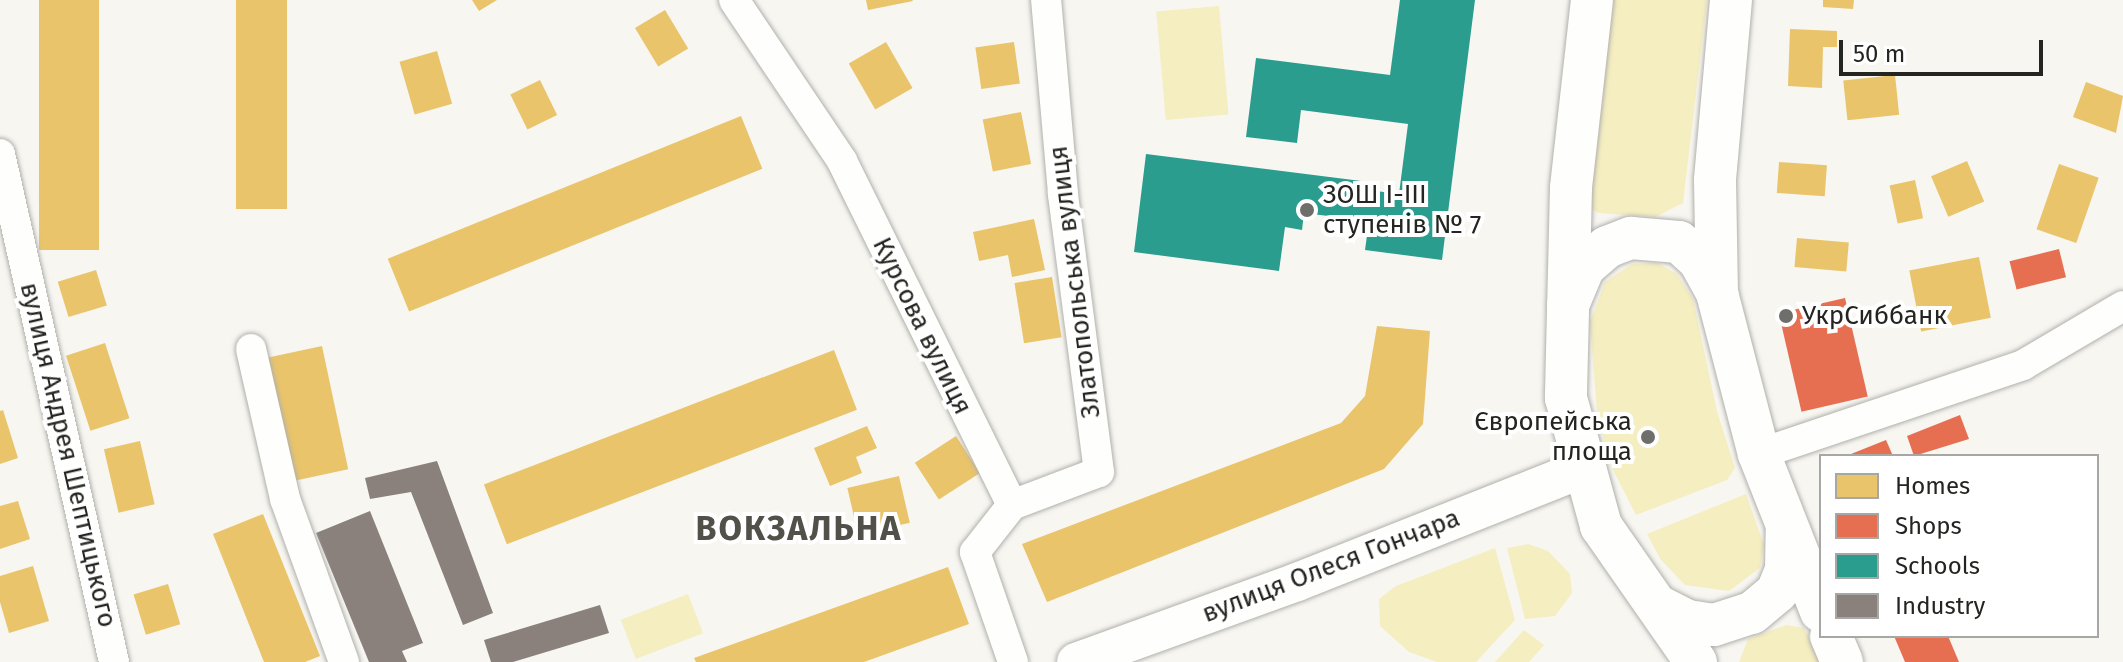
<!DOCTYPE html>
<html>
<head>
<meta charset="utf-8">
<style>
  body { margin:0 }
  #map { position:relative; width:2123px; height:662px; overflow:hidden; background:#f7f6f1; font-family:"Fira Sans",sans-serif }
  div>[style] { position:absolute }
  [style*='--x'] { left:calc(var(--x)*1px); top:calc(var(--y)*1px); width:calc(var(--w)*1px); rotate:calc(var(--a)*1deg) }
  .green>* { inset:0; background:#f5eec1; transform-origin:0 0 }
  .homes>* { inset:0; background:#e9c46a; transform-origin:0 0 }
  .shops>* { inset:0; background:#e76f51; transform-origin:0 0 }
  .schools>* { inset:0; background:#2a9d8f }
  .industry>* { inset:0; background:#8a817c }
  .roads { filter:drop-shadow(0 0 2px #b1b0ac) drop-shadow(0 0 2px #b1b0ac) }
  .minor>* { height:30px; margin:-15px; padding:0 15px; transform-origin:15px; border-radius:15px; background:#fefefd }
  .tertiary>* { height:38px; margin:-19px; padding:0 19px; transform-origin:19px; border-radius:19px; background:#fefefd }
  .secondary>* { height:42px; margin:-21px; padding:0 21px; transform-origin:21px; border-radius:21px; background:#fefefd }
  .dots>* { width:22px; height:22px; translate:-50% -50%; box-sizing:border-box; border:4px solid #fff; border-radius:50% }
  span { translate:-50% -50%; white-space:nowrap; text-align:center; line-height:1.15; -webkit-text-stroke:8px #fff; paint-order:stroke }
  .poi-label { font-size:26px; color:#242421 }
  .left { translate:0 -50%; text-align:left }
  .right { translate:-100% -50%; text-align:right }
  .street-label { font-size:26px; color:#242421 }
  .district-label { font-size:34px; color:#515049; font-weight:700; letter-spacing:2px }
  .legend { position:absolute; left:1819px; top:454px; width:280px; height:184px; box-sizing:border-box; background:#fff; border:2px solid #a7a7a6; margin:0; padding:10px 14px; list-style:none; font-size:24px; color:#242421 }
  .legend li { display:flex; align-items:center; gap:16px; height:40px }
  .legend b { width:40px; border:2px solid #a7a7a6 }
  .scale { position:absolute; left:1839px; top:40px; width:204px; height:36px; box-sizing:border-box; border:4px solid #242421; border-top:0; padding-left:10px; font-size:24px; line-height:28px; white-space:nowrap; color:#242421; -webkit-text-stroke:6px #fff; paint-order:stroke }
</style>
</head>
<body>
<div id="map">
  <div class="green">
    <div style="clip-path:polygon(1605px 0,1707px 0,1683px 203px,1655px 217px,1598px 213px,1586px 205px)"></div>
    <div style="left:1219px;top:6px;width:109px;height:63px;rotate:85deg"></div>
    <div style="clip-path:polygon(1657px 263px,1677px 274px,1693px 299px,1717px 411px,1735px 468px,1727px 480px,1636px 515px,1611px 466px,1597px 413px,1590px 322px,1605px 282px,1632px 264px)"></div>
    <div style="clip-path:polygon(1746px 494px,1764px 545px,1760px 568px,1729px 591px,1685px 585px,1661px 560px,1647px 534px)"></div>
    <div style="clip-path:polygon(1528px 544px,1548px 551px,1570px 574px,1572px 593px,1555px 616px,1525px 619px,1507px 548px)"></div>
    <div style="clip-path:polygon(1495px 548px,1515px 620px,1476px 662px,1437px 662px,1409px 652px,1380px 626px,1379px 599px,1396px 586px)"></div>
    <div style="left:688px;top:594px;width:42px;height:72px;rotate:69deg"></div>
    <div style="clip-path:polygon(1786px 625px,1804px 628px,1822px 662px,1739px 662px,1748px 639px)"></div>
    <div style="clip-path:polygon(1524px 630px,1544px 645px,1529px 662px,1495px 662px)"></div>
  </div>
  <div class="homes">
    <div style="left:39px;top:0;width:60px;height:250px"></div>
    <div style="left:236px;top:0;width:51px;height:209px"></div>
    <div style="clip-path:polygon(472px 0,497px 0,479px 11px)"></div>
    <div style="clip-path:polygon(866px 0,912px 0,913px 1px,868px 10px)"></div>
    <div style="clip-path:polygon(1823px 0,1854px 0,1853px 9px,1823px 7px)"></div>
    <div style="left:665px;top:10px;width:45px;height:35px;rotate:59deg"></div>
    <div style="clip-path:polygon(1790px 29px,1837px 31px,1837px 47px,1823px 47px,1822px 88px,1788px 86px)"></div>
    <div style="left:886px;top:42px;width:53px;height:43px;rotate:60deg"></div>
    <div style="left:1014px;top:42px;width:42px;height:39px;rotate:82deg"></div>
    <div style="left:437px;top:51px;width:55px;height:39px;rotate:74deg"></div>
    <div style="left:1895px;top:75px;width:40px;height:52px;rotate:84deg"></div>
    <div style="left:540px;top:80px;width:39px;height:33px;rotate:64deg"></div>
    <div style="clip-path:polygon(2086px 82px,2123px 96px,2116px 133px,2073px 117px)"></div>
    <div style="left:1021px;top:112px;width:53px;height:39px;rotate:79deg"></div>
    <div style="left:741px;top:116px;width:57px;height:381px;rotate:68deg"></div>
    <div style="left:1967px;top:161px;width:44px;height:39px;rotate:67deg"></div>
    <div style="left:1779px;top:162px;width:48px;height:31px;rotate:4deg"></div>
    <div style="left:2059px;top:164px;width:42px;height:69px;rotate:19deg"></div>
    <div style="left:1915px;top:180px;width:39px;height:26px;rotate:78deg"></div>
    <div style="clip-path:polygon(1034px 219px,1045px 270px,1012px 277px,1008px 255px,979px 261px,973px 232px)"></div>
    <div style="left:1797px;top:238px;width:52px;height:29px;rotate:5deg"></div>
    <div style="left:1979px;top:257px;width:62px;height:71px;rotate:79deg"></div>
    <div style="left:96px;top:270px;width:37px;height:40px;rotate:73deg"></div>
    <div style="left:1052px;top:277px;width:61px;height:38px;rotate:81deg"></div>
    <div style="clip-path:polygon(1377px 326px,1430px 331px,1423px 424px,1384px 469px,1047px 602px,1022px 544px,1341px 423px,1365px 396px)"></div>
    <div style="left:105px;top:343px;width:79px;height:41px;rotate:72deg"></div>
    <div style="left:322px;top:346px;width:126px;height:56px;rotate:78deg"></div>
    <div style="left:834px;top:350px;width:64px;height:375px;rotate:69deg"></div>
    <div style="clip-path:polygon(3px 410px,18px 458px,0 464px,0 411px)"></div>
    <div style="clip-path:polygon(867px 426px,877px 448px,856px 457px,862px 473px,830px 486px,814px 448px)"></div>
    <div style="left:956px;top:436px;width:44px;height:49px;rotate:57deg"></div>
    <div style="left:140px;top:441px;width:65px;height:37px;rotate:77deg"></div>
    <div style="left:899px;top:476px;width:48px;height:53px;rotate:77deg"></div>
    <div style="clip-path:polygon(18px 501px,30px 539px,0 549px,0 506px)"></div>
    <div style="clip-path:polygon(263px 514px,320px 656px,305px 662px,264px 662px,213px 534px)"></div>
    <div style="clip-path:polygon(33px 566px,49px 621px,9px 633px,0 602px,0 576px)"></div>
    <div style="clip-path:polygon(948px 567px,969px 624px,864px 662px,696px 662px,694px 658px)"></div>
    <div style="left:168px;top:584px;width:42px;height:36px;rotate:73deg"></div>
  </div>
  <div class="shops">
    <div style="left:2059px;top:249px;width:29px;height:51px;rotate:76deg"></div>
    <div style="left:1845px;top:298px;width:101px;height:68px;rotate:77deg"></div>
    <div style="clip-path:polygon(1960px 415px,1969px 439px,1914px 456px,1907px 436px)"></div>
    <div style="clip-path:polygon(1886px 440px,1893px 456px,1846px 456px)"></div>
    <div style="clip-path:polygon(1894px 636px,1948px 636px,1959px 662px,1905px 662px)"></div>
  </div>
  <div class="schools">
    <div style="clip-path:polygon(1400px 0,1475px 0,1442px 260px,1365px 250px,1369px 221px,1304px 213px,1302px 230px,1285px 227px,1279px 271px,1134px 252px,1146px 154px,1377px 183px,1376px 191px,1399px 194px,1408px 124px,1301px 110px,1297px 143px,1246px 137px,1256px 58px,1390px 75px)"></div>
  </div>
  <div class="industry">
    <div style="clip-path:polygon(437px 461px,493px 613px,463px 625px,411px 492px,370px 499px,365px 478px)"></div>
    <div style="clip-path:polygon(370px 511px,423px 643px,402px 651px,407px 662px,369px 662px,316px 533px)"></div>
    <div style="clip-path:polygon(600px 605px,609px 633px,513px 662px,491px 662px,484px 640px)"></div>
  </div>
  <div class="roads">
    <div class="minor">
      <div style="--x:734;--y:0;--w:194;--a:56.1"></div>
      <div style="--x:842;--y:161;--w:384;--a:63.7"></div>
      <div style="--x:1012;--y:505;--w:60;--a:128.2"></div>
      <div style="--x:975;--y:552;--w:116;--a:70.9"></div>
      <div style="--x:0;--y:154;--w:521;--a:77.35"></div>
      <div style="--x:251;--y:349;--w:154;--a:77.2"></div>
      <div style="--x:285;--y:499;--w:173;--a:70.1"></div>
      <div style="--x:1759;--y:454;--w:279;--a:-18.6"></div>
      <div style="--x:2023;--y:365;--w:116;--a:-30.5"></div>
      <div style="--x:1012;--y:505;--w:93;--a:-20.8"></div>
      <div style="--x:1099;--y:472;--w:281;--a:-97.4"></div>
      <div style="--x:1063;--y:193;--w:194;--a:-95"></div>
    </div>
    <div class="tertiary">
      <div style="--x:1076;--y:662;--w:235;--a:-19.9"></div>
      <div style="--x:1297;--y:582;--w:310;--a:-21.6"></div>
    </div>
    <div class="secondary">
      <div style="--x:1592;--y:0;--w:189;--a:96.4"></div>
      <div style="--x:1571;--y:188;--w:210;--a:91.4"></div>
      <div style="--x:1566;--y:398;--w:133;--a:74.7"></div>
      <div style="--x:1601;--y:526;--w:166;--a:55.1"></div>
      <div style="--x:1731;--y:0;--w:181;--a:95.1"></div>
      <div style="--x:1715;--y:180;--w:113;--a:89"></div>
      <div style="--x:1717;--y:293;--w:166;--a:75.4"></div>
      <div style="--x:1759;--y:454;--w:169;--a:68.5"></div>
      <div style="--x:1568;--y:305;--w:41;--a:-67.2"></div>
      <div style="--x:1584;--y:267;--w:30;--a:-41"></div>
      <div style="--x:1607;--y:247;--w:26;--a:-21"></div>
      <div style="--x:1631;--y:238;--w:48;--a:4.8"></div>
      <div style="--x:1679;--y:242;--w:27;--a:42"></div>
      <div style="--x:1699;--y:260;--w:38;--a:61"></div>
      <div style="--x:1658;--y:606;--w:34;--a:27"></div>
      <div style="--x:1688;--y:621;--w:26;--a:9"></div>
      <div style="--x:1714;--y:625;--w:40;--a:-18"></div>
      <div style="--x:1752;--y:613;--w:33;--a:-40"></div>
      <div style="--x:1777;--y:592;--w:24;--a:-68"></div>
      <div style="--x:1786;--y:570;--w:39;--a:-89"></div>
      <div style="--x:1831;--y:636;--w:28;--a:67"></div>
    </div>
  </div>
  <div class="dots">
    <div style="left:1307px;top:210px;background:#6e6e6a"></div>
    <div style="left:1786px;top:316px;background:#6e6e6a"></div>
    <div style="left:1648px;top:437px;background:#6e6e6a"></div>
  </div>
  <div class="poi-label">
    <span class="left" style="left:1323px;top:210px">ЗОШ І-ІІІ<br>ступенів № 7</span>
    <span class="left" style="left:1802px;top:316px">УкрСиббанк</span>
    <span class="right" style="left:1632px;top:437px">Європейська<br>площа</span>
  </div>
  <div class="street-label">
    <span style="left:1075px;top:282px;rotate:-97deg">Златопольська вулиця</span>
    <span style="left:922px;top:326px;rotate:64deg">Курсова вулиця</span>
    <span style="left:68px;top:455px;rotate:77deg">вулиця Андрея Шептицького</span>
    <span style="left:1331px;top:566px;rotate:-21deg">вулиця Олеся Гончара</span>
  </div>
  <div class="district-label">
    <span style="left:799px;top:529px">ВОКЗАЛЬНА</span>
  </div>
  <ul class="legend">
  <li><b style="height:22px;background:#e9c46a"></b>Homes</li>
  <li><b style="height:22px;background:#e76f51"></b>Shops</li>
  <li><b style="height:22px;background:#2a9d8f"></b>Schools</li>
  <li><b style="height:22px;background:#8a817c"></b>Industry</li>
  </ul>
  <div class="scale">50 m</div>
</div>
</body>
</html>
